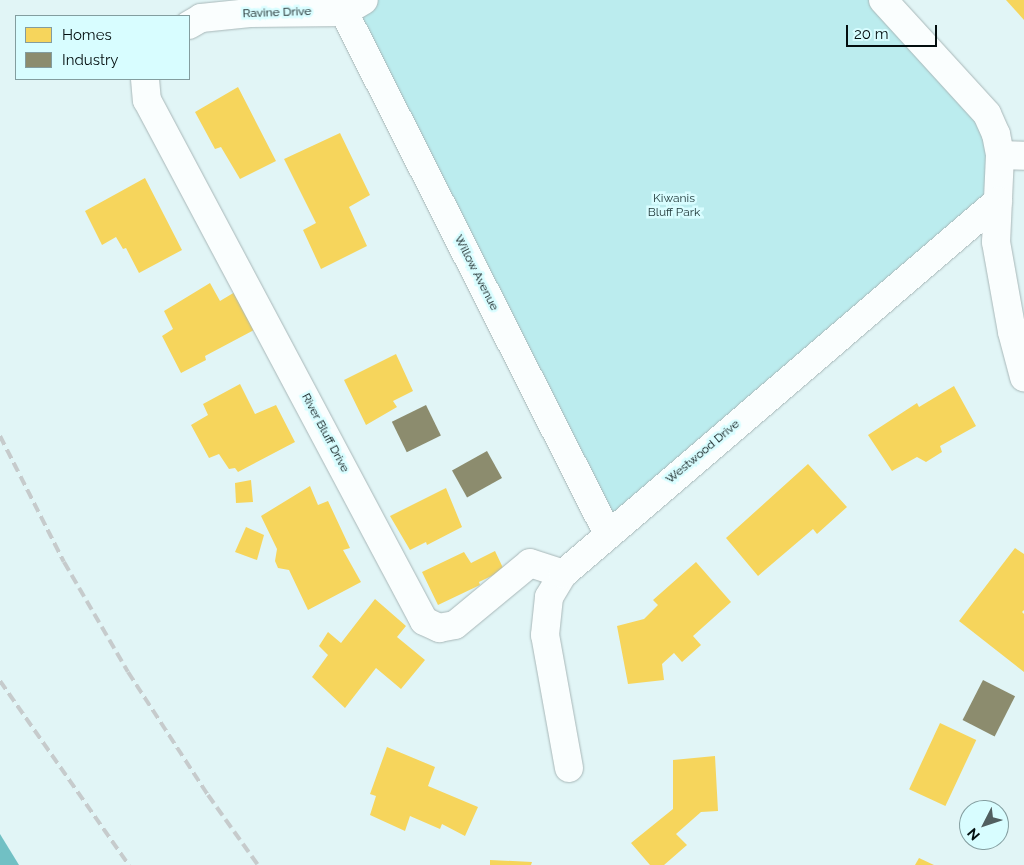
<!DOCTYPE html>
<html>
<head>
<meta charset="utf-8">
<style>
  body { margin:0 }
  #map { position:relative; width:1024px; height:865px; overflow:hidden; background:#e1f5f6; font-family:Raleway,sans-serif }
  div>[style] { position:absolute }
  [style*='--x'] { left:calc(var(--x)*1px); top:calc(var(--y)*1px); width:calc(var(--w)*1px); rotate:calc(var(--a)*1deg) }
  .green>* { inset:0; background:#bbecee }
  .water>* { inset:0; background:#71c0c4 }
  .homes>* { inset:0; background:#f6d55c; transform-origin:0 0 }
  .industry>* { inset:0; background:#8c8c6e; transform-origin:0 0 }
  .roads { filter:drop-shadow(0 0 1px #a8b7b8) drop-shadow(0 0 1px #a8b7b8) }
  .street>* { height:28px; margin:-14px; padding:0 14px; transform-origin:14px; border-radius:14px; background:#fafefe }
  .rail>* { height:4px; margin-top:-2px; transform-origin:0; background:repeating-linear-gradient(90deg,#c6cbcc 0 10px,transparent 0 15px) }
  span { translate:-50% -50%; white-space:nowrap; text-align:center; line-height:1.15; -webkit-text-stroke:5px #d8fdff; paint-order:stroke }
  .street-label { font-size:12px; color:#030e0f }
  .park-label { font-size:12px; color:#1d3536 }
  .legend { position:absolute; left:15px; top:15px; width:175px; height:65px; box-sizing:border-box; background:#d8fdff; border:1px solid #839d9f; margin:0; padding:6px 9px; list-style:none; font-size:15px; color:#030e0f }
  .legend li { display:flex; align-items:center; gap:10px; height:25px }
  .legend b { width:25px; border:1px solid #839d9f }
  .north { position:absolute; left:959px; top:800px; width:50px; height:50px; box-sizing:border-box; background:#d8fdff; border:1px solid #839d9f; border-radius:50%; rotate:229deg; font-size:14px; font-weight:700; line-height:20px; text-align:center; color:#030e0f }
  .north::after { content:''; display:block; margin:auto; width:18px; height:22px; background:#515f60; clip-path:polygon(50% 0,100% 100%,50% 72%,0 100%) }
  .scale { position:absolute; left:846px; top:25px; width:91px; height:22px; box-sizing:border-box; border:2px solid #030e0f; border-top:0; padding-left:6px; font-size:15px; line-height:18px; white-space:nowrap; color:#030e0f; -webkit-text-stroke:4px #d8fdff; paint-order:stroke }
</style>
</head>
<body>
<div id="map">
  <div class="green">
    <div style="clip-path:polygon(364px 0,883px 0,987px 114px,998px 201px,608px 534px,344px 12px)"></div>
  </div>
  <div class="water">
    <div style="clip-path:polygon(0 834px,19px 865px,0 865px)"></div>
  </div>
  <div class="homes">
    <div style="clip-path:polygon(1006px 0,1024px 0,1024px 20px)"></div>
    <div style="clip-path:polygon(238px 87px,276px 161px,240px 179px,221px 147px,215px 149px,195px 112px)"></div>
    <div style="clip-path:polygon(340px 133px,370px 195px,349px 207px,367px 246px,321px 269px,303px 230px,316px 223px,284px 159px)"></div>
    <div style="clip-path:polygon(145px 178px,182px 250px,139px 273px,126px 248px,123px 249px,116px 237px,102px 245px,85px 211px)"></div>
    <div style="clip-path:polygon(210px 283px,220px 301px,235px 292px,254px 330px,205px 356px,206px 360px,181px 373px,162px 336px,173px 329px,164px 311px)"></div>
    <div style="clip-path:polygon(396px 354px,413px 391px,393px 401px,397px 407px,366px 425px,344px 380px)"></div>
    <div style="clip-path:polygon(240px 384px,255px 414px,276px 405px,295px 442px,238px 472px,235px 468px,229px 469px,219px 454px,209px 458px,191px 425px,208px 415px,203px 404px)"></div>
    <div style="clip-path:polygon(954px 386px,976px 426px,940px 446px,942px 452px,926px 462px,917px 457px,892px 471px,868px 435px,917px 403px,919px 407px)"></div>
    <div style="clip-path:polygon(808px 464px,847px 507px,817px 534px,813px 529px,758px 576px,726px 538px)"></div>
    <div style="clip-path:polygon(251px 480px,253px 502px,236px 503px,235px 483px)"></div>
    <div style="clip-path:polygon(310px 486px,318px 505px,328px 501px,350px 548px,343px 550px,361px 582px,308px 610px,289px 570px,278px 568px,275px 561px,277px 549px,261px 516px)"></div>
    <div style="clip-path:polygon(446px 488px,462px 527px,427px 545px,426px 542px,410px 550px,390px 516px)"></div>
    <div style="clip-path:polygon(246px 527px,264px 535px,257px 560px,235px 552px)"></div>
    <div style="clip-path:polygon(1015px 548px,1024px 554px,1024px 610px,1022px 612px,1024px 614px,1024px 672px,959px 621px)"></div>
    <div style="clip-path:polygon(495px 551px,504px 570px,479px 582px,480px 585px,438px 605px,422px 572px,464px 552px,471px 563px)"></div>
    <div style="clip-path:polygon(696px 562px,731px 602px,693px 636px,701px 645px,682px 662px,674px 653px,662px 664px,664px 680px,628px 684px,617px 626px,644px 619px,658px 605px,653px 600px)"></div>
    <div style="clip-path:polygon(375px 599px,406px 626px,397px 637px,425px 660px,401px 689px,376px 668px,345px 708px,312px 677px,328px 655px,319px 646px,328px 632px,341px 643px)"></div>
    <div style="left:940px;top:723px;width:40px;height:73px;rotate:25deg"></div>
    <div style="clip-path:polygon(387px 747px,435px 767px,428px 786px,478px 807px,465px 836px,442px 824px,440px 829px,410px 816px,405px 831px,370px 815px,376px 796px,370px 794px)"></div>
    <div style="clip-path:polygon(715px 756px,718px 811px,701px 812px,676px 834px,687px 845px,664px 865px,650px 865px,631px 843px,673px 809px,673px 760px)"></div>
    <div style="clip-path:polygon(919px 858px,934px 865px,915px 865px)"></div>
    <div style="clip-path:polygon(490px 860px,532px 862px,531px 865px,490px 865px)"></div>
  </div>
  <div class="industry">
    <div style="left:426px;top:405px;width:34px;height:38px;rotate:64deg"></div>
    <div style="left:487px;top:451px;width:31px;height:40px;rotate:61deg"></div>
    <div style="left:983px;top:680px;width:36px;height:45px;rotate:27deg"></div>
  </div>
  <div class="roads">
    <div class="street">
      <div style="--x:883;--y:0;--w:154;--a:47.6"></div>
      <div style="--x:987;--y:114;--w:22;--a:66"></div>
      <div style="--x:996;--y:134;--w:21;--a:79"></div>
      <div style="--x:1000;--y:155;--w:87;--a:92.6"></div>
      <div style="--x:996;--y:242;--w:91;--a:79.9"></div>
      <div style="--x:1012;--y:332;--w:47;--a:75.1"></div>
      <div style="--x:344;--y:12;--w:585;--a:63.17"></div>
      <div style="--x:189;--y:25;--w:14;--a:-30"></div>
      <div style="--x:201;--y:18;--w:49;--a:-5.8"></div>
      <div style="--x:250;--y:13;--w:94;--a:-0.6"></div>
      <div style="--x:344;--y:12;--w:23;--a:-31"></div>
      <div style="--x:145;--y:79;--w:21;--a:85"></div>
      <div style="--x:147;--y:100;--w:590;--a:62"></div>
      <div style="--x:424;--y:621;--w:17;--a:25"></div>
      <div style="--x:439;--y:628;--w:16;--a:-11"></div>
      <div style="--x:455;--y:625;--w:97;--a:-39.6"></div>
      <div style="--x:530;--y:563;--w:35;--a:18"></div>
      <div style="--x:1000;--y:155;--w:24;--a:2"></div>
      <div style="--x:569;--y:768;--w:135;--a:-100.2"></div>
      <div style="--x:545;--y:635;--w:38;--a:-84"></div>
      <div style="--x:549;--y:597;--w:27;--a:-59"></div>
      <div style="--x:563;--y:574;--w:573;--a:-40.61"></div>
    </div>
  </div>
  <div class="rail">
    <div style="--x:0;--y:436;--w:141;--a:63.1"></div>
    <div style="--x:64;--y:562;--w:127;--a:59.8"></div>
    <div style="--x:128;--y:672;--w:147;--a:57"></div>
    <div style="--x:208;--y:795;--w:86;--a:54.5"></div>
    <div style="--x:0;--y:681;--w:225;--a:55"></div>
  </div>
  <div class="street-label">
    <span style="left:277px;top:13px;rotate:-2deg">Ravine Drive</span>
    <span style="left:476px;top:273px;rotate:63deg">Willow Avenue</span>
    <span style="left:325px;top:433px;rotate:62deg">River Bluff Drive</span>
    <span style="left:703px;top:452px;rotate:-40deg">Westwood Drive</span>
  </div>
  <div class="park-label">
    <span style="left:674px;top:206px">Kiwanis<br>Bluff Park</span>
  </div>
  <ul class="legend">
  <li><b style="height:14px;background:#f6d55c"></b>Homes</li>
  <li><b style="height:14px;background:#8c8c6e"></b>Industry</li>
  </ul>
  <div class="north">N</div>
  <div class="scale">20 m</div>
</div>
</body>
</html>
